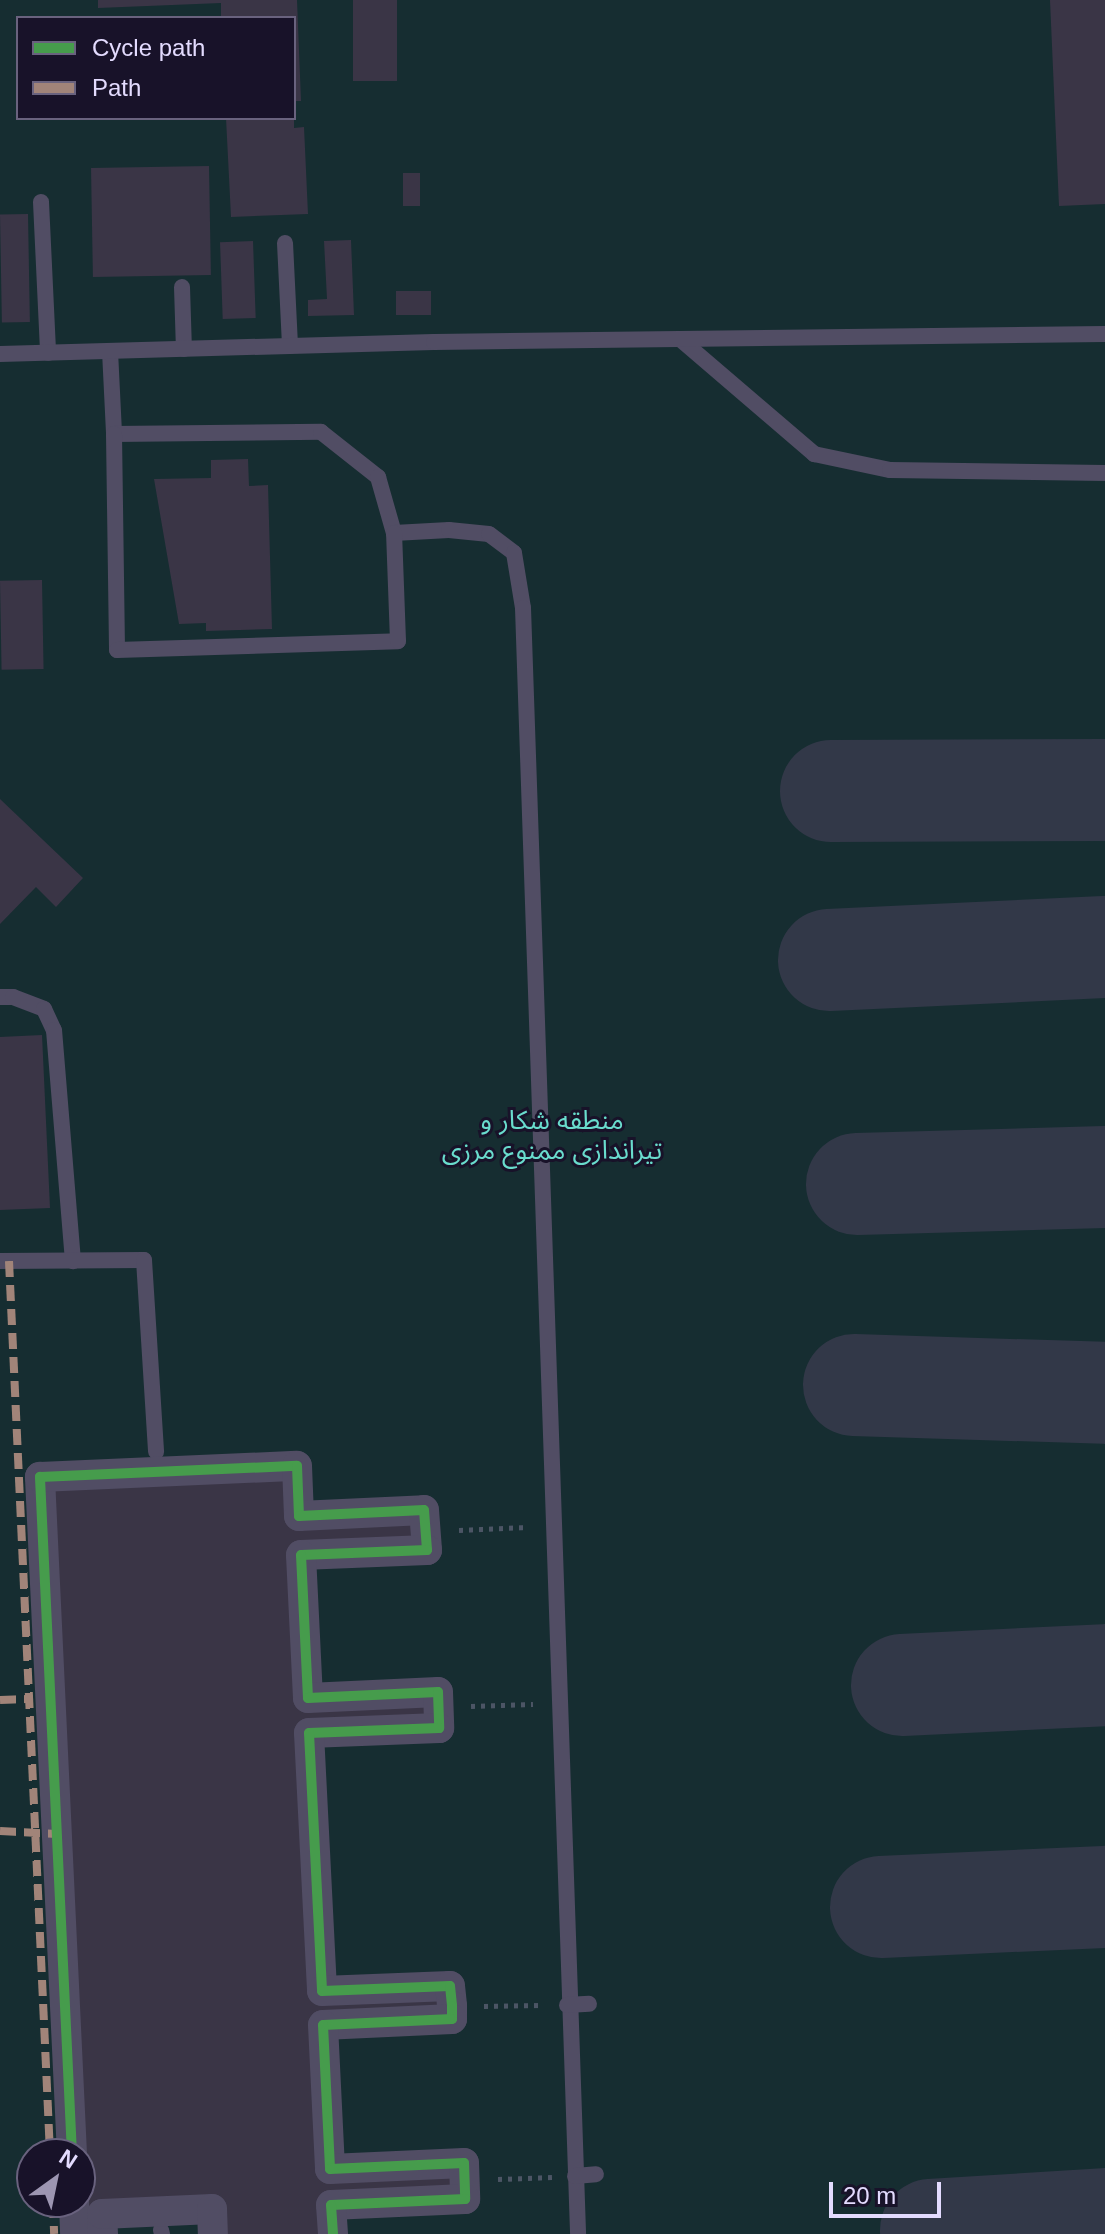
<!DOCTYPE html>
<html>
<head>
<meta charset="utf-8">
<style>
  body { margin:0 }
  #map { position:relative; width:1105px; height:2234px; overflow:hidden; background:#1b1724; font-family:Helvetica,"Noto Sans Arabic",sans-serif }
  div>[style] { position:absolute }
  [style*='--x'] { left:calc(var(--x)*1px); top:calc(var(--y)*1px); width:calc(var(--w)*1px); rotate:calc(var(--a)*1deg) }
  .green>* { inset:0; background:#162d31 }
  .taxiway>* { height:102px; margin:-51px; padding:0 51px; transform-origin:51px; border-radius:51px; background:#323848 }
  .building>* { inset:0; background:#3a3546; transform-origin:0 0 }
  .path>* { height:5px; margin-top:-2.5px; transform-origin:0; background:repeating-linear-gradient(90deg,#4c5565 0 4px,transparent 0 10px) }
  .service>* { height:16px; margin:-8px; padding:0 8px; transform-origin:8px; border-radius:8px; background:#514d64 }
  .minor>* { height:30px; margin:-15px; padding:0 15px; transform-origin:15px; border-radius:15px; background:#514d64 }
  .quiet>* { height:8px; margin-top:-4px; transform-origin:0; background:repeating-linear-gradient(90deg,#a18479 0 16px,transparent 0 24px) }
  .cycleway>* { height:10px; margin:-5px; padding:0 5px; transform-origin:5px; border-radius:5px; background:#469c4c }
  span { translate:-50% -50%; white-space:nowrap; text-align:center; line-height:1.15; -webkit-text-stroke:6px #181229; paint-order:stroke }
  .park-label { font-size:26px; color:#69dccd }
  .legend { position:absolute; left:16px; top:16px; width:280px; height:104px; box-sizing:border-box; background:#181229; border:2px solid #69627e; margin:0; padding:10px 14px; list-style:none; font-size:24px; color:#e3dbfe }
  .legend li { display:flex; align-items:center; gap:16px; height:40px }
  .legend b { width:40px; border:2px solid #69627e }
  .north { position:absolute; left:16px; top:2138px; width:80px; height:80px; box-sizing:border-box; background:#181229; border:2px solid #69627e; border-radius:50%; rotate:33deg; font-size:22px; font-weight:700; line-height:32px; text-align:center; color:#e3dbfe }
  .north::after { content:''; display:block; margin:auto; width:28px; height:36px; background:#9d96b2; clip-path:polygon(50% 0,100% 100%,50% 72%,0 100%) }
  .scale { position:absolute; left:829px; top:2182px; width:112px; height:36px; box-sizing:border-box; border:4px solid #e3dbfe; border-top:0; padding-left:10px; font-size:24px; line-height:28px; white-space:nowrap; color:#e3dbfe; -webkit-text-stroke:6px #181229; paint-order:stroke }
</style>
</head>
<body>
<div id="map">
  <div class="green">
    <div style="clip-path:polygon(evenodd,0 0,1105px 0,1105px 2234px,0 2234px,0 0,18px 18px,294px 18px,294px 118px,18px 118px,18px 18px,0 0,32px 2154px,80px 2154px,80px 2202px,32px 2202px,32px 2154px)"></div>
  </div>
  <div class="taxiway">
    <div style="--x:831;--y:791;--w:274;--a:-0.2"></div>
    <div style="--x:829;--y:960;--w:276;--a:-2.7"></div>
    <div style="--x:857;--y:1184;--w:248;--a:-1.6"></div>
    <div style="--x:854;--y:1385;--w:251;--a:1.8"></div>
    <div style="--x:902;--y:1685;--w:203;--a:-2.8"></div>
    <div style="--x:881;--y:1907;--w:224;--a:-2.6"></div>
    <div style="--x:931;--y:2230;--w:174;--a:-3.6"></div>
  </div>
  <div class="building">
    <div style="clip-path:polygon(98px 0,297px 0,301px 101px,294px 101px,294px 18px,221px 18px,221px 3px,98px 8px)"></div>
    <div style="left:353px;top:0;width:44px;height:81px"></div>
    <div style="clip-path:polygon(1050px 0,1105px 0,1105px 204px,1059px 206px)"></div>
    <div style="clip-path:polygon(226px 118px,294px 118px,294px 128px,304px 127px,308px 214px,231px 217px)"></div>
    <div style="left:209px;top:166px;width:109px;height:118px;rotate:89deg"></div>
    <div style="left:403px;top:173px;width:17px;height:33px"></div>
    <div style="left:28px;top:214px;width:108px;height:28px;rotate:89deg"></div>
    <div style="clip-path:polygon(351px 240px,354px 315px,308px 316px,308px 300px,327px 299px,324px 241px)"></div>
    <div style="left:253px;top:241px;width:77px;height:33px;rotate:88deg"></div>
    <div style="left:396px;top:291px;width:35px;height:24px"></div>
    <div style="clip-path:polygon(248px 459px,249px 486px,268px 485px,272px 629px,206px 631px,206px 623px,179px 624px,154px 479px,211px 478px,211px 460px)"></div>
    <div style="left:42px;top:580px;width:89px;height:42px;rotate:89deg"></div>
    <div style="clip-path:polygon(0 799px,83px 878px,56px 907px,36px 887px,0 924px)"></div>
    <div style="clip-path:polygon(42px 1035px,50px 1208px,0 1210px,0 1037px)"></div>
    <div style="clip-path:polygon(297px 1466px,299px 1516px,424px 1510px,427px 1550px,301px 1555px,308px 1698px,438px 1692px,439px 1728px,309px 1733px,322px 1991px,450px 1986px,452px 2019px,323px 2025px,330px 2169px,464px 2163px,465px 2199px,331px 2205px,333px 2234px,213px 2234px,212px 2209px,102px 2214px,80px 2202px,40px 1477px)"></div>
  </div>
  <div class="path">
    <div style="--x:459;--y:1530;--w:70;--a:-2.5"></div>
    <div style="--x:471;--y:1706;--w:62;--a:-1.8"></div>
    <div style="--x:484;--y:2006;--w:58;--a:-1"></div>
    <div style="--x:498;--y:2179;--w:54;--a:-2.1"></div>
  </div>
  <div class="service">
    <div style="--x:41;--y:202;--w:151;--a:87.3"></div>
    <div style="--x:285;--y:243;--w:103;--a:87.2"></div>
    <div style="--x:182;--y:287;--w:62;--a:88.2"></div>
    <div style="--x:680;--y:339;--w:177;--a:40.6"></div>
    <div style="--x:814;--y:454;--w:78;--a:11.9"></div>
    <div style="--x:890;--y:470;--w:215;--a:0.8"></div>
    <div style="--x:110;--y:351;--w:83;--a:87.2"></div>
    <div style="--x:114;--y:434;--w:207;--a:-0.6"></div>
    <div style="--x:321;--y:432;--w:73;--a:38.3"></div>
    <div style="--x:378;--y:477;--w:58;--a:74.1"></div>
    <div style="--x:394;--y:533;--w:55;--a:-3.1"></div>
    <div style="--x:449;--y:530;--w:40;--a:5.7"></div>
    <div style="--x:489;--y:534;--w:31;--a:37"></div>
    <div style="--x:514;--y:553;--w:56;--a:80.7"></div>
    <div style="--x:523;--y:608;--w:1627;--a:88.06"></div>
    <div style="--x:0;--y:354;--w:434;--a:-1.6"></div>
    <div style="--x:434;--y:342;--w:671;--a:-0.68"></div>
    <div style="--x:114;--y:434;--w:216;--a:89.2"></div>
    <div style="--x:117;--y:650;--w:281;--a:-1.8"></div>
    <div style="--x:398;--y:641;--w:108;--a:-92.1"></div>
    <div style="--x:0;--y:997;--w:13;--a:0"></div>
    <div style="--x:13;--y:997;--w:33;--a:21"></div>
    <div style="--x:44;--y:1009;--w:23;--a:65"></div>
    <div style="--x:54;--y:1030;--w:232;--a:85.3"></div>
    <div style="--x:0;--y:1261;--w:144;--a:-0.4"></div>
    <div style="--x:144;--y:1260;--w:192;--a:86.4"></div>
    <div style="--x:567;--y:2005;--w:22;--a:-3"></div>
    <div style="--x:575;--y:2176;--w:21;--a:-5"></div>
    <div style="--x:161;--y:2230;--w:4;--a:76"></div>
  </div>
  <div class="minor">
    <div style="--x:72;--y:2154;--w:678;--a:-92.71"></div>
    <div style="--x:40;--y:1477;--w:257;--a:-2.5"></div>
    <div style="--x:297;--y:1466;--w:50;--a:87.7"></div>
    <div style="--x:299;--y:1516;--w:125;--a:-2.7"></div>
    <div style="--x:424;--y:1510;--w:40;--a:85.7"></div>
    <div style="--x:427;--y:1550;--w:126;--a:177.7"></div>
    <div style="--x:301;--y:1555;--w:143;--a:87.2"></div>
    <div style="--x:308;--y:1698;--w:130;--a:-2.6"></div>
    <div style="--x:438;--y:1692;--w:36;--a:88"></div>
    <div style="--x:439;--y:1728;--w:130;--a:177.8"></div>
    <div style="--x:309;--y:1733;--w:258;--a:87.1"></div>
    <div style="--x:322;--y:1991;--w:128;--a:-2.2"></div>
    <div style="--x:450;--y:1986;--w:20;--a:84"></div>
    <div style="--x:452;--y:2006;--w:13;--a:90"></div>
    <div style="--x:452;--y:2019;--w:129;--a:177.3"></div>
    <div style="--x:323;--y:2025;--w:144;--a:87.2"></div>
    <div style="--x:330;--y:2169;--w:134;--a:-2.6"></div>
    <div style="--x:464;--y:2163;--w:36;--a:88"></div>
    <div style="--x:465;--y:2199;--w:134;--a:177.4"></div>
    <div style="--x:331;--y:2205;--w:29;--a:86"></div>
    <div style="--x:74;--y:2202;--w:32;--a:88"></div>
    <div style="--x:103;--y:2234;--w:20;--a:-93"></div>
    <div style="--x:102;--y:2214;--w:110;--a:-2.6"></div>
    <div style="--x:212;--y:2209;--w:25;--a:88"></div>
  </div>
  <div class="quiet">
    <div style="--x:9;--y:1261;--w:894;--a:87.37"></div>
    <div style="--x:0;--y:1700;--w:27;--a:-2"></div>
    <div style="--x:0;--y:1831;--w:57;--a:3"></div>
    <div style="--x:53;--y:2202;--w:32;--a:88"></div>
  </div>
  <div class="cycleway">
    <div style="--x:72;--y:2154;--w:678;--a:-92.71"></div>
    <div style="--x:40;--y:1477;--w:257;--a:-2.5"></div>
    <div style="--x:297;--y:1466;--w:50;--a:87.7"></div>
    <div style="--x:299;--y:1516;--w:125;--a:-2.7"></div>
    <div style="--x:424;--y:1510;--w:40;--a:85.7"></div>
    <div style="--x:427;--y:1550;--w:126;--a:177.7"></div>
    <div style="--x:301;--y:1555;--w:143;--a:87.2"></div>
    <div style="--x:308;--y:1698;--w:130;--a:-2.6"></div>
    <div style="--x:438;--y:1692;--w:36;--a:88"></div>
    <div style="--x:439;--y:1728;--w:130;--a:177.8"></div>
    <div style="--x:309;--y:1733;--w:258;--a:87.1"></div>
    <div style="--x:322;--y:1991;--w:128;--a:-2.2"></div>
    <div style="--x:450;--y:1986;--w:20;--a:84"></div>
    <div style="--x:452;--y:2006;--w:13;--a:90"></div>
    <div style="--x:452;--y:2019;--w:129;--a:177.3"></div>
    <div style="--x:323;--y:2025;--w:144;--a:87.2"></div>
    <div style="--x:330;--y:2169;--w:134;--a:-2.6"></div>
    <div style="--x:464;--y:2163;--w:36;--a:88"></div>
    <div style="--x:465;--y:2199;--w:134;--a:177.4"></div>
    <div style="--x:331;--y:2205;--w:29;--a:86"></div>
  </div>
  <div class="park-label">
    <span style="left:552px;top:1136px">منطقه شکار و<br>تیراندازی ممنوع مرزی</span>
  </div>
  <ul class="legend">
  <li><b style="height:10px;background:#469c4c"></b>Cycle path</li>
  <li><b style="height:10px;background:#a18479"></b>Path</li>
  </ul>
  <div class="north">N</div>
  <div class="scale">20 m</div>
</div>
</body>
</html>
